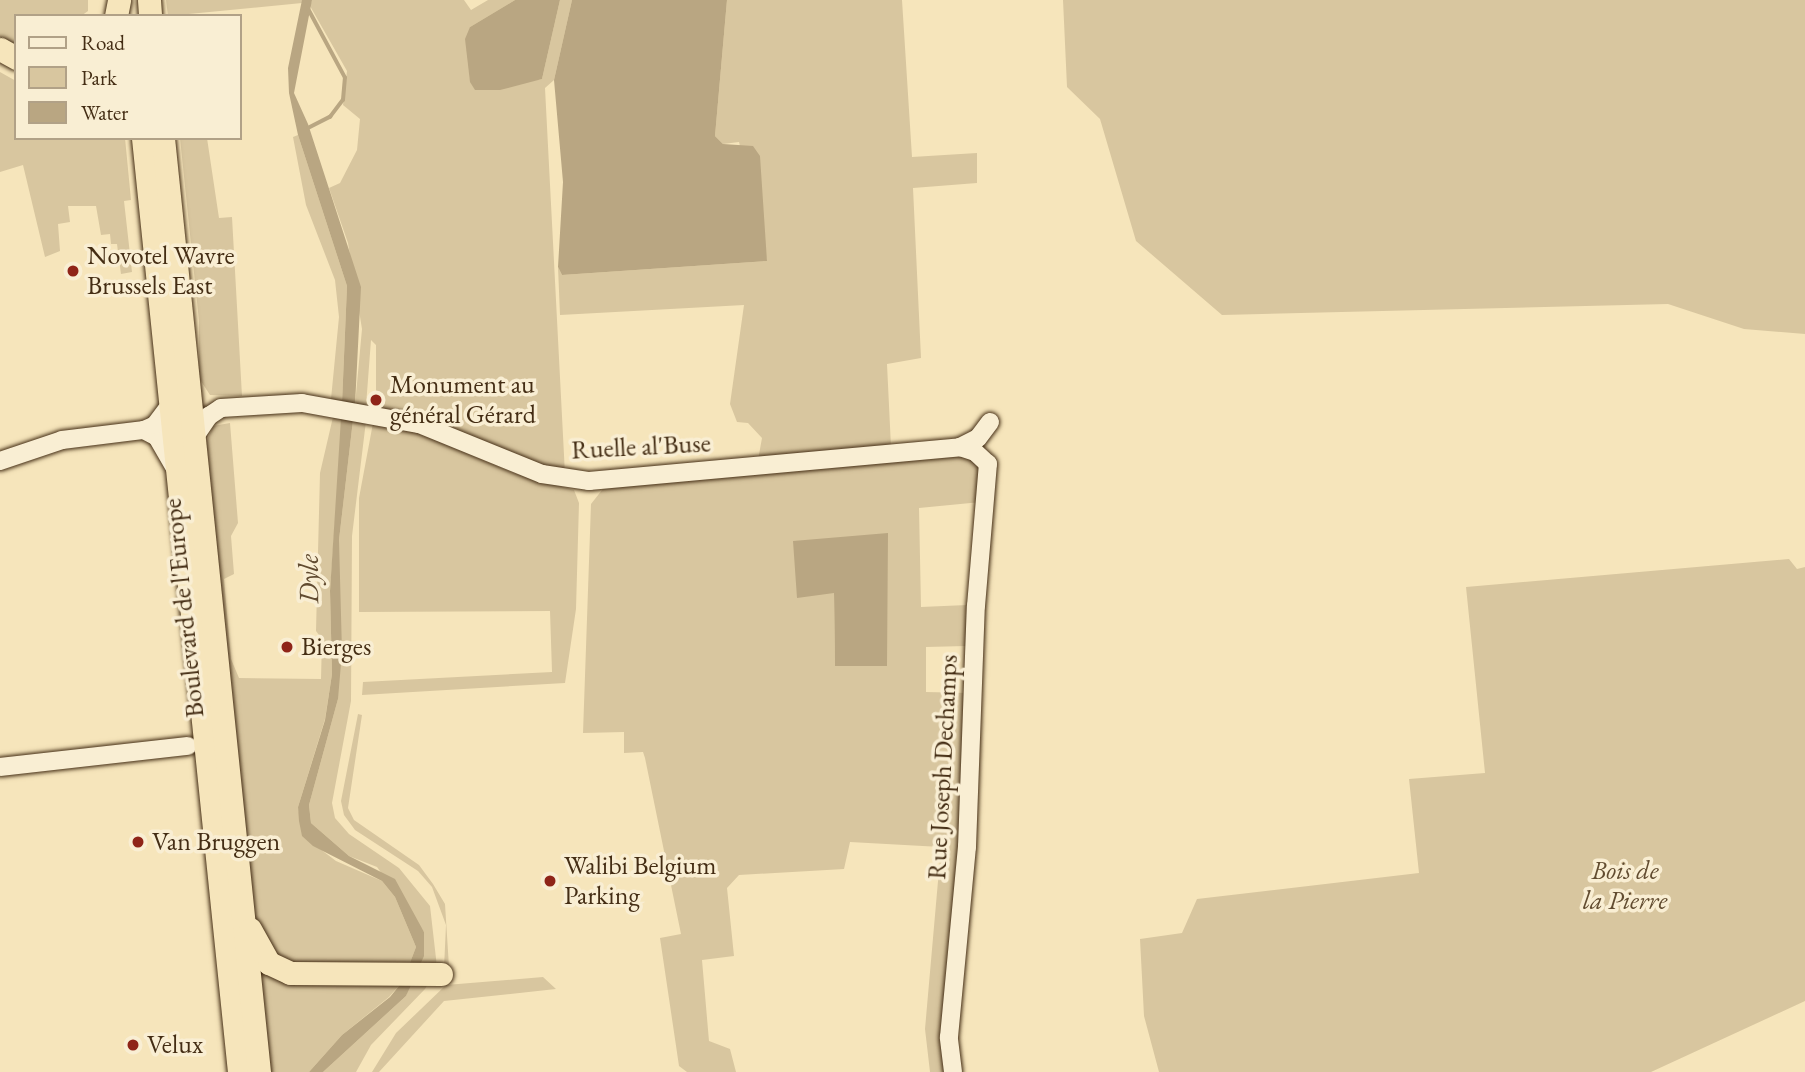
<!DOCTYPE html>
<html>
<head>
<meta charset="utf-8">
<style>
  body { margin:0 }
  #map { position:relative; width:1805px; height:1072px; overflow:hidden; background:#f6e5bb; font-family:"EB Garamond",serif }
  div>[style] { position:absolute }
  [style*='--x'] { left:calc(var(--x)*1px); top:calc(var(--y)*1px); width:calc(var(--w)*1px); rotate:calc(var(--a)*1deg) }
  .green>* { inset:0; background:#d8c69f }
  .water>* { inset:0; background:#b9a682 }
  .stream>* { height:3.5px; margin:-1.75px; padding:0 1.75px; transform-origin:1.75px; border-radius:1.75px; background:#b9a682 }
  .roads { filter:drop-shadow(0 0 2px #442d14) drop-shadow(0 0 2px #442d14) }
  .secondary>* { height:18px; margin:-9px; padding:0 9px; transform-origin:9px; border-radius:9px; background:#f9eed3 }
  .highway>* { height:23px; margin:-11.5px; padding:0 11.5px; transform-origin:11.5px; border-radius:11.5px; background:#f6e5bb }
  .dots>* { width:19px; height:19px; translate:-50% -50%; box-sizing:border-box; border:4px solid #f9eed3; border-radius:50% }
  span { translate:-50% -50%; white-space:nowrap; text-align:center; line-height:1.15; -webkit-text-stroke:7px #f9eed3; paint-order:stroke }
  .poi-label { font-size:26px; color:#442d14 }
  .left { translate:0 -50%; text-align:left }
  .street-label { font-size:26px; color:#442d14 }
  .park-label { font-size:26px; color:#624c30; font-style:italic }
  .water-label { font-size:28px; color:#614b30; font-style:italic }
  .legend { position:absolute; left:14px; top:14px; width:228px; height:126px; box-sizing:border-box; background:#f9eed3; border:2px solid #b1a187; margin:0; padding:9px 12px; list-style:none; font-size:21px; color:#442d14 }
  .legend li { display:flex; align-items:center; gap:14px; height:35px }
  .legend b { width:35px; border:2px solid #b1a187 }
</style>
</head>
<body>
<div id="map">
  <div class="green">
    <div style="clip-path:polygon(0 0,88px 0,88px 11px,81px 16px,16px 16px,16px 51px,0 38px)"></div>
    <div style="clip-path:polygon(166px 0,302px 0,302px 3px,168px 16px)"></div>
    <div style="clip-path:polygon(312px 0,464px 0,471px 10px,488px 0,515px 0,470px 27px,525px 82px,542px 79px,560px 0,572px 0,554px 80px,545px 88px,565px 474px,376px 406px,376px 345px,371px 340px,366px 406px,355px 405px,362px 329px,348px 243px,329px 188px,340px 183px,357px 150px,360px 119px,343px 105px,347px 71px,310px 6px)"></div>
    <div style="clip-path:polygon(727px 0,902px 0,912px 157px,977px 153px,977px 183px,913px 188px,921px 358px,887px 364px,891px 447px,758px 460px,762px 438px,748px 423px,737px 422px,730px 404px,744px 305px,560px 315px,558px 267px,562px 275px,767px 261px,739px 142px,723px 144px,715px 136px)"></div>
    <div style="clip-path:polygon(1063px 0,1805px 0,1805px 334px,1744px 329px,1668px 304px,1222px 315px,1136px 241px,1100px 119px,1067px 87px)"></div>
    <div style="clip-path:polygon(0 72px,16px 81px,16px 138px,125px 138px,131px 200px,124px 201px,132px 272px,121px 274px,117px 244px,111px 244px,110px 234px,101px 235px,96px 206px,68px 206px,70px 222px,58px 224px,60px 251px,45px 257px,23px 165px,0 172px)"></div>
    <div style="clip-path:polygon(298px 135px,347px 286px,342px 403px,331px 399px,339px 317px,335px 280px,306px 205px,293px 137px)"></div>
    <div style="clip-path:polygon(180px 138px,207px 138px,219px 218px,232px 217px,242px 396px,210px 395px,199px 378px,199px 321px)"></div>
    <div style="clip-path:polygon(333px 417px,341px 418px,341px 438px,330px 591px,332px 674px,325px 719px,298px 807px,303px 836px,336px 861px,382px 881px,395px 897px,416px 947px,403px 981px,389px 997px,342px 1035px,309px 1072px,269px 1072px,205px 446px,213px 426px,230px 423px,238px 523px,231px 536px,234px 574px,224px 579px,231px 659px,239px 678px,321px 679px,322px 639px,316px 631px,320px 473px)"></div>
    <div style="clip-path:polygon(353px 420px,366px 421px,352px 536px,351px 701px,332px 803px,335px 818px,349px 834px,399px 868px,430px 906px,437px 967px,425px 989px,371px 1045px,356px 1072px,323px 1072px,406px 996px,424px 932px,377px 867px,349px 856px,311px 823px,309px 805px,338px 699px,339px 540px)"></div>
    <div style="clip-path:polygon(373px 423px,407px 428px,513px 473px,574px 490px,579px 503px,576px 609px,565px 683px,362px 695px,363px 682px,552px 672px,550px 611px,359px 612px,359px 498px)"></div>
    <div style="clip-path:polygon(evenodd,964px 451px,980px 462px,981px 502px,919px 508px,921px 607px,967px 605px,966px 646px,926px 647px,926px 692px,968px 693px,947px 1072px,930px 1072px,925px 1029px,941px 847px,850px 842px,844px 869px,739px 875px,727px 888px,734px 956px,702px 960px,709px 1041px,730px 1049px,736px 1072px,687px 1072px,679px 1066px,660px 938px,681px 934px,645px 758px,643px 752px,624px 753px,624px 732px,583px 733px,591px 504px,606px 485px,964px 451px,834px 593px,887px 666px,835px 666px,834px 593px)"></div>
    <div style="clip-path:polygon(1789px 559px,1797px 569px,1805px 567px,1805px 1001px,1651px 1072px,1159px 1072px,1144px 1016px,1140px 939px,1182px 933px,1197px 899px,1419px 873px,1409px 779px,1485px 773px,1466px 587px)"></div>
    <div style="clip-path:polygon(358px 714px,362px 715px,348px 808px,354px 820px,419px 865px,433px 884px,445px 904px,449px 967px,444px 968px,446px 925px,432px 887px,418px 871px,355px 830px,344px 815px,341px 801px)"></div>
    <div style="clip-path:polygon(543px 977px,556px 989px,444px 1001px,379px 1072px,372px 1072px,396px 1033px,446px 985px)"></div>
  </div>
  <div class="water">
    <div style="clip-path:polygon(302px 0,312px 0,294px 93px,308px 124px,361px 287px,355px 405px,342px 403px,347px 286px,298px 135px,289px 93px,288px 68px)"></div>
    <div style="clip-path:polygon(515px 0,560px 0,542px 79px,500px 90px,475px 90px,470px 82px,465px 39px,470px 27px)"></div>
    <div style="clip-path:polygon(572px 0,727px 0,715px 136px,723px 144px,753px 146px,760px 156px,767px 261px,562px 275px,558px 267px,563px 182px,554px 80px)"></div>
    <div style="clip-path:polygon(341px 418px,353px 420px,339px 540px,342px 652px,338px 699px,309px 805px,311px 823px,349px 856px,395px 879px,424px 932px,424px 956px,406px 996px,323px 1072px,309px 1072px,342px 1035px,390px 997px,403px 981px,416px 947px,395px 897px,382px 881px,313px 846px,302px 836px,299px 821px,298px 807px,325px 720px,332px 674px,330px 591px)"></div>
    <div style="clip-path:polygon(888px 533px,887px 666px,835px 666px,834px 593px,797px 598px,793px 541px)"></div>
  </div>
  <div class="stream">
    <div style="--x:308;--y:128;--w:25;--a:-27"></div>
    <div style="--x:330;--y:117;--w:21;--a:-53"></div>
    <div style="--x:343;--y:100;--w:22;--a:-85"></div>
    <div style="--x:345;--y:78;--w:78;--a:-118.2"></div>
  </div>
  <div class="roads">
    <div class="secondary">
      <div style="--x:144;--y:430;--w:15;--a:28"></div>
      <div style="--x:157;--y:437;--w:34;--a:60"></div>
      <div style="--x:194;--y:438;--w:27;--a:-56"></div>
      <div style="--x:209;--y:416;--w:14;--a:-34"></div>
      <div style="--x:221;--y:408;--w:81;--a:-3.5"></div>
      <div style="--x:302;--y:403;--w:119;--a:10.2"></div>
      <div style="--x:419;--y:424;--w:133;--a:22.1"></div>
      <div style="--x:542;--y:474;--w:48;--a:8.5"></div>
      <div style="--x:589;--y:481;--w:373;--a:-5.2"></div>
      <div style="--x:960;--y:447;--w:20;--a:-27"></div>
      <div style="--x:978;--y:438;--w:20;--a:-53"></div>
      <div style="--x:0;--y:461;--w:65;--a:-18.7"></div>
      <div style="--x:62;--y:440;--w:83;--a:-7"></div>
      <div style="--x:144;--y:430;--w:12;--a:-24"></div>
      <div style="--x:155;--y:425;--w:25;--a:-53"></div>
      <div style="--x:0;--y:767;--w:189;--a:-6.4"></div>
      <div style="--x:953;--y:1072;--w:35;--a:-97"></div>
      <div style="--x:949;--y:1037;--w:191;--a:-84.6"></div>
      <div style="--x:967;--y:847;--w:241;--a:-87.9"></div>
      <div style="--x:976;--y:606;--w:143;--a:-85.2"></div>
      <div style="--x:988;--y:464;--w:18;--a:-137"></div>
      <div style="--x:975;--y:452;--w:16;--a:-162"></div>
    </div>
    <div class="highway">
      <div style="--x:149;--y:0;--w:16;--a:86"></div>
      <div style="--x:116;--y:16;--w:16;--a:-79"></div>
      <div style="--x:0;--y:49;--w:18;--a:29"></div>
      <div style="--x:143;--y:138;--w:939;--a:84.13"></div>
      <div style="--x:163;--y:138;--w:939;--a:84.13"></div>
      <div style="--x:250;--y:929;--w:39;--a:61"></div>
      <div style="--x:269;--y:963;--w:23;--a:25"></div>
      <div style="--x:290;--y:973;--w:151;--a:0.4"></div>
    </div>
  </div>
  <div class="dots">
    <div style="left:73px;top:271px;background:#8f2418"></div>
    <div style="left:376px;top:400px;background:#8f2418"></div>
    <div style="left:287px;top:647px;background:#8f2418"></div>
    <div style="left:138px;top:842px;background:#8f2418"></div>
    <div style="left:550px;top:881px;background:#8f2418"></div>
    <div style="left:133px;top:1045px;background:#8f2418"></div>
  </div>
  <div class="poi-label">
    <span class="left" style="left:87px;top:271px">Novotel Wavre<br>Brussels East</span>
    <span class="left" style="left:390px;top:400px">Monument au<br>général Gérard</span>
    <span class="left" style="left:301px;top:647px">Bierges</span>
    <span class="left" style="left:152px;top:842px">Van Bruggen</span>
    <span class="left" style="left:564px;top:881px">Walibi Belgium<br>Parking</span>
    <span class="left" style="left:147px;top:1045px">Velux</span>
  </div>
  <div class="street-label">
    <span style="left:641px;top:447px;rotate:-3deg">Ruelle al'Buse</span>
    <span style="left:184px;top:608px;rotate:-96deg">Boulevard de l'Europe</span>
    <span style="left:943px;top:767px;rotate:-87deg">Rue Joseph Dechamps</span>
  </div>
  <div class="park-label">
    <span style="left:1625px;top:886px">Bois de<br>la Pierre</span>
  </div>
  <div class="water-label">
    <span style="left:308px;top:579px;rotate:-91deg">Dyle</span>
  </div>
  <ul class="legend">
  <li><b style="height:9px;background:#f9eed3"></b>Road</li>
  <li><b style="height:19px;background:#d8c69f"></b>Park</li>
  <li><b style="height:19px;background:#b9a682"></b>Water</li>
  </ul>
</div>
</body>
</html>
